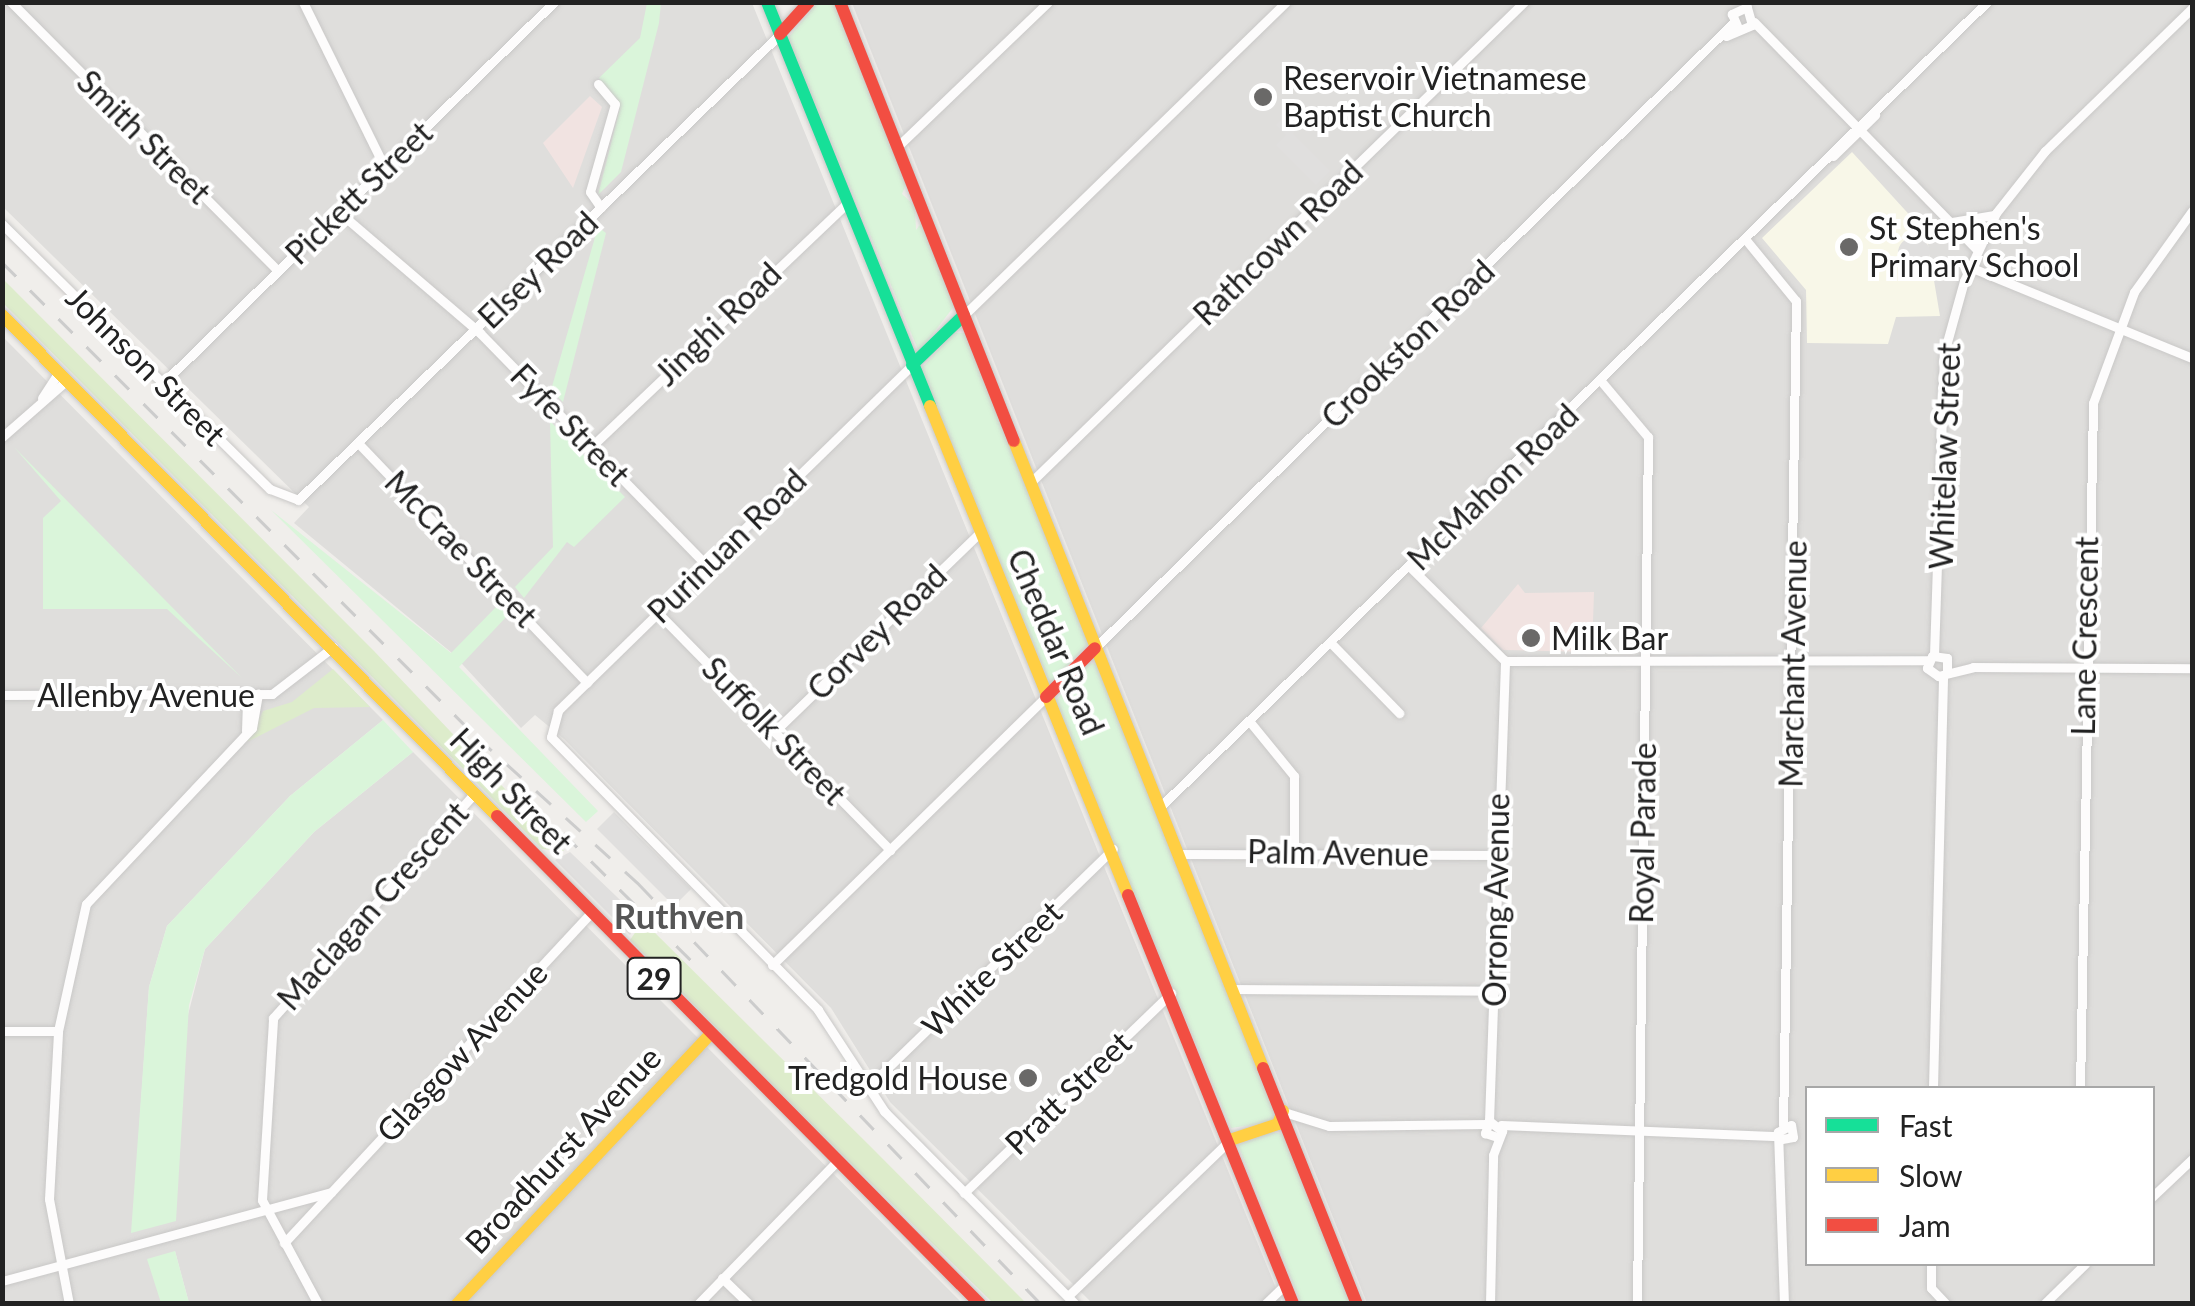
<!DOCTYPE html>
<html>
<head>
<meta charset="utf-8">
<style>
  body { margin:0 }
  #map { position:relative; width:2195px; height:1306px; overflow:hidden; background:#f0eeeb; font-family:Lato,sans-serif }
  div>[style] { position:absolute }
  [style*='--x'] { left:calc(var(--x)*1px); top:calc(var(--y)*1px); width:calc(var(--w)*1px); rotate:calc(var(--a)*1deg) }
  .residential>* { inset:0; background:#dfdedc }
  .commercial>* { inset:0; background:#f1e3e1 }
  .education>* { inset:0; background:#f8f7e8 }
  .grass>* { inset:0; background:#ddeccb }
  .park>* { inset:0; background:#daf5da }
  .parking>* { inset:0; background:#e0dfde; transform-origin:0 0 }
  .round { border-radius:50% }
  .roads { filter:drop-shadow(0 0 2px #c9c8c7) drop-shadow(0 0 2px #c9c8c7) }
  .street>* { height:9px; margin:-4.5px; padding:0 4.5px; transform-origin:4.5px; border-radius:4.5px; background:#fdfcfc }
  .fast>* { height:12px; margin:-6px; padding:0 6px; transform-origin:6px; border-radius:6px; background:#16e098 }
  .slow>* { height:12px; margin:-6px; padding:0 6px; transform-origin:6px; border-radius:6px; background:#ffcf43 }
  .jam>* { height:12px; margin:-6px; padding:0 6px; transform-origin:6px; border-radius:6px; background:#f24e42 }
  .rail>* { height:2.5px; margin-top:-1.25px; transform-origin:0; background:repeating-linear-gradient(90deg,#ccc 0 20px,transparent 0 40px) }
  .dots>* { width:28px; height:28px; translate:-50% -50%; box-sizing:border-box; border:5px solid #fff; border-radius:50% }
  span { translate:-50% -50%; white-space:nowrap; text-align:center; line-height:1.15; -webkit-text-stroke:8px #fff; paint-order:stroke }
  .shield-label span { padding:2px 8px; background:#fff; border:2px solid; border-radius:8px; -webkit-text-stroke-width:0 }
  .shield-label { font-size:30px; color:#222; font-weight:700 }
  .poi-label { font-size:32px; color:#222 }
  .left { translate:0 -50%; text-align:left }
  .right { translate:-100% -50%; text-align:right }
  .street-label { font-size:32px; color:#222 }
  .neighbourhood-label { font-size:35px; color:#555; font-weight:700 }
  .frame { position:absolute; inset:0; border:5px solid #222; pointer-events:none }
  .legend { position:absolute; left:1805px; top:1086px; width:350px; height:180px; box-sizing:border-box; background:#fff; border:2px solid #a7a7a7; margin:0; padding:12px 18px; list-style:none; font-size:30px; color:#222 }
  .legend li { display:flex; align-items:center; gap:20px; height:50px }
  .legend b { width:50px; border:2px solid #a7a7a7 }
</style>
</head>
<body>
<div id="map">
  <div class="residential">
    <div style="clip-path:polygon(2px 3px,752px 3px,1282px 1303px,1092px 1303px,890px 1102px,831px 1008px,564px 739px,535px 715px,521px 728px,452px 653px,294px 523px,309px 507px,3px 207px)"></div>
    <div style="clip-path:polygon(evenodd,852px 3px,2192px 3px,2192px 1303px,1367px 1303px,852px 3px,1808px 1088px,2152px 1088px,2152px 1264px,1808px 1264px,1808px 1088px)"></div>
    <div style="clip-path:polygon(2px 336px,383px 720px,290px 796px,167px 926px,149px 987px,132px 1232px,205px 949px,314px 832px,413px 752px,962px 1303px,189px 1303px,175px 1251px,168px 1303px,3px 1303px)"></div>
  </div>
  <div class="commercial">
    <div style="clip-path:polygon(590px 96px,602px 107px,573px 188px,543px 143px)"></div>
    <div style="clip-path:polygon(1518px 584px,1525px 593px,1594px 592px,1592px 652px,1503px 650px,1481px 628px)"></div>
  </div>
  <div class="education">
    <div style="clip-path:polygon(1852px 152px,1926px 233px,1940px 316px,1896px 317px,1888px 344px,1807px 343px,1806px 290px,1762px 238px)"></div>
  </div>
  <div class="grass">
    <div style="clip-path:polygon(3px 279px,374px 651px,564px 851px,542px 849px,3px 303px)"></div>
    <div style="clip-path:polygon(333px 669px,370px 707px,314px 708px,247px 742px,263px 711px,292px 702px)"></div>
    <div style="clip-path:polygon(643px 921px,872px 1148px,1026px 1303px,993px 1303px,817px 1130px,630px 940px)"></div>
  </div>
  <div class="park">
    <div style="clip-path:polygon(647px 3px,661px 3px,659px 23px,621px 172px,598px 195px,620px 108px,599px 78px,640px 38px)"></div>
    <div style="clip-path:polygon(817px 3px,834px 3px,906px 184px,902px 194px,915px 206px,916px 230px,922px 222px,955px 305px,919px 352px,788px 38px)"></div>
    <div style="clip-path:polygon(598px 227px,606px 233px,563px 402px,551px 390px)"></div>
    <div style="clip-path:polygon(954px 333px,966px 333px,1089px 643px,1050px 684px,920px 370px)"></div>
    <div style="clip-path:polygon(550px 421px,625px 497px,574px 547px,567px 542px,524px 598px,515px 587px,553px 547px)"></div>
    <div style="clip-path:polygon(14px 447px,242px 678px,167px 609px,43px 609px,43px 518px,61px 501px)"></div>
    <div style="clip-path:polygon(271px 510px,451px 653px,499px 604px,509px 614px,459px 667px,598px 811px,586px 822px)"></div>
    <div style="clip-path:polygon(1088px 663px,1098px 664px,1279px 1116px,1265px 1123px,1231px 1128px,1054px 703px)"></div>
    <div style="clip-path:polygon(383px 720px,413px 752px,314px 832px,205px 949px,189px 1005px,176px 1221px,131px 1233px,149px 987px,167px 926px,290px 796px)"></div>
    <div style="clip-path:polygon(1271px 1132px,1284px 1134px,1352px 1303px,1301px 1303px,1238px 1145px)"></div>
    <div style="clip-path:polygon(175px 1251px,189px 1303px,161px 1303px,147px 1259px)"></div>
  </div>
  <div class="parking">
    <div style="clip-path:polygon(1295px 106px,1303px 114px,1293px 134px,1330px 171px,1316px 185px,1276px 145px,1286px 135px,1276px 125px)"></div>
    <div class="round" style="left:1898px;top:237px;width:32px;height:32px"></div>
    <div style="left:614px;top:812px;width:109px;height:24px;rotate:45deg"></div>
    <div style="clip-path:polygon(570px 852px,639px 918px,630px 935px,555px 860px)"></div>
  </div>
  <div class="roads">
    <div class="street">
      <div style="--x:11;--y:2;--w:379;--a:45.2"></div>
      <div style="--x:303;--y:2;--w:185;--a:63.7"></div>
      <div style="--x:1754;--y:22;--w:319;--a:45.6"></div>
      <div style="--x:1726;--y:36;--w:28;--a:-23"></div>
      <div style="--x:1752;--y:25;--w:19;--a:-106"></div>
      <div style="--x:1747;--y:7;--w:17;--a:155"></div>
      <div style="--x:1732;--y:14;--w:15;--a:67"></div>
      <div style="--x:598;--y:84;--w:26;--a:50"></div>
      <div style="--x:615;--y:104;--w:91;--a:105.9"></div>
      <div style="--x:590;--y:192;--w:19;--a:55"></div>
      <div style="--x:897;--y:147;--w:209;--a:-43.8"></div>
      <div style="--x:1833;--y:156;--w:59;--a:-44.3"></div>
      <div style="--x:339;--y:212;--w:186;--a:40.6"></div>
      <div style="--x:480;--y:333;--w:325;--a:45.7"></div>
      <div style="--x:1946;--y:223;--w:49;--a:-9.5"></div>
      <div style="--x:2;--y:224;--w:377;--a:44.7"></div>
      <div style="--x:270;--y:489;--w:30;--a:21"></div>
      <div style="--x:298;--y:500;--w:670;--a:-44.03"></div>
      <div style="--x:1951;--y:226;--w:34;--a:28"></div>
      <div style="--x:1746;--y:240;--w:79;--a:50.7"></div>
      <div style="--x:1796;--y:301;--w:824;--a:90.9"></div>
      <div style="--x:1970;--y:267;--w:240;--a:22.3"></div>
      <div style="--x:964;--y:315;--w:449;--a:-44.2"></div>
      <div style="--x:912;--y:365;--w:495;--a:135.7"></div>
      <div style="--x:558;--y:711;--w:27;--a:105"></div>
      <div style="--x:551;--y:737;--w:382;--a:45.6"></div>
      <div style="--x:818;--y:1010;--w:121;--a:56.8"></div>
      <div style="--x:884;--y:1111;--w:272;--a:45.3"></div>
      <div style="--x:1601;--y:381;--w:73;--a:50"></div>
      <div style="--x:1648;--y:437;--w:867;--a:90.73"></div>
      <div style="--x:163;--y:383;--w:546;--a:-44.26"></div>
      <div style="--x:42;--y:398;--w:31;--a:-57"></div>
      <div style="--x:2;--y:437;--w:86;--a:-41.2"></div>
      <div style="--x:359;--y:444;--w:330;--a:46.3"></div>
      <div style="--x:591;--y:447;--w:354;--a:-43.6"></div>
      <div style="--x:1031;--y:482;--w:688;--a:-44.23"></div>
      <div style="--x:1410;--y:567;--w:134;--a:44.7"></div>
      <div style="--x:1505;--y:661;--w:424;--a:-0.1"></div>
      <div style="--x:658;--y:613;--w:332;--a:45.6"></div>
      <div style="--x:1331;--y:643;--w:98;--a:45.8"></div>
      <div style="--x:1095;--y:648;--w:893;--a:-44.41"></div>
      <div style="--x:1934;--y:655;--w:302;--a:-88.1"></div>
      <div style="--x:1944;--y:353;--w:75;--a:-74.5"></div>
      <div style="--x:1964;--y:281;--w:75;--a:-64.8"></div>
      <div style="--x:1996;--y:213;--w:79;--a:-51.7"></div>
      <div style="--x:2045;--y:151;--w:205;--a:-44.2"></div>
      <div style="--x:1947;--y:673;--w:15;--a:-90"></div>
      <div style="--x:1947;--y:658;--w:15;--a:-172"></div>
      <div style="--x:1932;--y:656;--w:13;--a:113"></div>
      <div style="--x:1927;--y:668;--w:14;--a:36"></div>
      <div style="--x:1938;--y:676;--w:36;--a:-14"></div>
      <div style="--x:1973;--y:667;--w:219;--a:0.3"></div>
      <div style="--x:2;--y:695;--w:270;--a:-0.2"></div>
      <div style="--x:272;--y:694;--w:77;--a:-37.6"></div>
      <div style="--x:1250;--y:722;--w:70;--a:50.8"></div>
      <div style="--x:1294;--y:776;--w:77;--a:90"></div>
      <div style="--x:246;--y:731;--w:37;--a:-88"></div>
      <div style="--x:775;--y:731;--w:284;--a:-44.1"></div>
      <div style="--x:1160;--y:807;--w:1154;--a:-44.23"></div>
      <div style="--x:1180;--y:854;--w:317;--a:0.2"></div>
      <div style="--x:772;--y:965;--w:383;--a:-44.4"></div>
      <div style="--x:1234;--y:989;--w:261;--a:0.4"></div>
      <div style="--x:2;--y:1031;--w:56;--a:0"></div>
      <div style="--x:867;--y:1088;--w:343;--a:-44.2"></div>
      <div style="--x:1933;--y:1088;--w:412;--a:-88.6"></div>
      <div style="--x:2080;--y:1088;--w:685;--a:-88.91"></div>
      <div style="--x:2093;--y:403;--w:118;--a:-69.7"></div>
      <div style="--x:2134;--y:292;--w:100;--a:-54.4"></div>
      <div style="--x:1284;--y:1112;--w:47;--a:17.3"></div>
      <div style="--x:1329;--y:1126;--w:157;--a:-0.7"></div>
      <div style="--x:1489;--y:1121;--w:461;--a:-88"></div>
      <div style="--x:1501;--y:1125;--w:278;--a:2.3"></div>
      <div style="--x:1782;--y:1139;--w:11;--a:-10"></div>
      <div style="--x:1793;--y:1137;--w:12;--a:-99"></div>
      <div style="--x:1791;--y:1125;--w:15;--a:152"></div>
      <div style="--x:1778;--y:1132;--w:172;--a:88"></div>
      <div style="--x:964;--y:1193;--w:288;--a:-44"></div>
      <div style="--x:2152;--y:1197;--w:55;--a:-43.5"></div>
      <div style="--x:284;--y:1243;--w:451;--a:-47.1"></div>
      <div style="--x:1931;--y:1264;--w:24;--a:90"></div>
      <div style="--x:1931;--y:1288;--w:22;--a:47"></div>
      <div style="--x:722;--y:1278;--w:37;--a:44"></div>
      <div style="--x:2;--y:1281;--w:341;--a:-15.1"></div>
      <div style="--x:1068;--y:1296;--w:225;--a:-43.9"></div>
      <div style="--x:69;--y:1304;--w:107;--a:-100.8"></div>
      <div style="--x:49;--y:1199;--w:168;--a:-86.9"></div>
      <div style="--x:58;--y:1031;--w:130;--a:-77.6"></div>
      <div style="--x:86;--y:904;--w:242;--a:-46.7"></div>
      <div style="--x:252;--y:728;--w:35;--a:-80"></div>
      <div style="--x:318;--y:1304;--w:118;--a:-118.3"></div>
      <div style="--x:262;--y:1200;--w:182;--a:-86.5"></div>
      <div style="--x:273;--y:1018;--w:302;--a:-48.1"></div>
      <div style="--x:698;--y:1304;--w:198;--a:-45.8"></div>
      <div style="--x:1265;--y:1304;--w:28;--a:-44"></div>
      <div style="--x:1490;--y:1304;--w:149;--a:-88.8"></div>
      <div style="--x:1493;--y:1155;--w:26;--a:-69"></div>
      <div style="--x:1502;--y:1131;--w:16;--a:-142"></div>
      <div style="--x:1489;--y:1121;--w:13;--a:108"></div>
      <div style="--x:1485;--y:1133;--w:13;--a:18"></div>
      <div style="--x:2044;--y:1304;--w:57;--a:-44.3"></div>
    </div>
    <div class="fast">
      <div style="--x:767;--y:2;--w:436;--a:68"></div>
      <div style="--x:912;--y:365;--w:72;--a:-43.9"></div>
    </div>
    <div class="slow">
      <div style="--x:2;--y:315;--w:704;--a:45.35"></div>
      <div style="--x:930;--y:406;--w:528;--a:67.96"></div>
      <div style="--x:1014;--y:441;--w:675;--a:68.34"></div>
      <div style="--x:1230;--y:1140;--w:51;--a:-18.4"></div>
      <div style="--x:1278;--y:1124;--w:14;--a:-69"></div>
      <div style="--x:457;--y:1304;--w:369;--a:-46.8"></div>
    </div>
    <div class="jam">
      <div style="--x:840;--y:2;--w:472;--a:68.4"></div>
      <div style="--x:780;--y:34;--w:43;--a:-47.8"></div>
      <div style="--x:1046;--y:697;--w:69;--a:-45"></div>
      <div style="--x:497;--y:816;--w:687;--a:45.3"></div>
      <div style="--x:1128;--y:895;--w:441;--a:68"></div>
      <div style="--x:1263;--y:1068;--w:254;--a:68.3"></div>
    </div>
  </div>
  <div class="rail">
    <div style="--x:2;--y:262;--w:672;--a:45"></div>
    <div style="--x:477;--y:737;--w:219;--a:42.2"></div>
    <div style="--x:639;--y:884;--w:581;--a:46.25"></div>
    <div style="--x:563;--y:833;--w:200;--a:44.8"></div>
  </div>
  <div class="dots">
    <div style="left:1263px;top:97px;background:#6a6968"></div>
    <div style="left:1849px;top:247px;background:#6a6968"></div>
    <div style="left:1531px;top:638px;background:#6a6968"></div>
    <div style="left:1028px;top:1078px;background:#6a6968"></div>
  </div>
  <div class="shield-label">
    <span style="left:654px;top:978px">29</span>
  </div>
  <div class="poi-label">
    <span class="left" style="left:1283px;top:97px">Reservoir Vietnamese<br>Baptist Church</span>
    <span class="left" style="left:1869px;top:247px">St Stephen's<br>Primary School</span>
    <span class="left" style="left:1551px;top:638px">Milk Bar</span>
    <span class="right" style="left:1008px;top:1078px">Tredgold House</span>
  </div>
  <div class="street-label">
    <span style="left:144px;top:137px;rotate:45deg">Smith Street</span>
    <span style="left:359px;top:193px;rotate:-44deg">Pickett Street</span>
    <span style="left:1278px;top:243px;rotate:-44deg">Rathcown Road</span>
    <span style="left:538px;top:270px;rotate:-44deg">Elsey Road</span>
    <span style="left:718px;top:324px;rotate:-44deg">Jinghi Road</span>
    <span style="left:1408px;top:344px;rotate:-44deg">Crookston Road</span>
    <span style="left:146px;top:366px;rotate:45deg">Johnson Street</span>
    <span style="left:570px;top:425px;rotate:46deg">Fyfe Street</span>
    <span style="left:1945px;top:456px;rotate:-88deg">Whitelaw Street</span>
    <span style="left:1493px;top:487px;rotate:-44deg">McMahon Road</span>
    <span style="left:727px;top:546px;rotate:-44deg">Purinuan Road</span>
    <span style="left:461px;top:549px;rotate:46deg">McCrae Street</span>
    <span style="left:877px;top:632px;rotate:-44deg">Corvey Road</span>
    <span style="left:2085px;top:636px;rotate:-89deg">Lane Crescent</span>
    <span style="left:1056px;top:642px;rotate:67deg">Cheddar Road</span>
    <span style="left:1793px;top:664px;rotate:-89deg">Marchant Avenue</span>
    <span style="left:146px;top:695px">Allenby Avenue</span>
    <span style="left:774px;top:731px;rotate:46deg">Suffolk Street</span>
    <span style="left:511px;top:791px;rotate:46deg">High Street</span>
    <span style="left:1643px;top:833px;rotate:-89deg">Royal Parade</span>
    <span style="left:1338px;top:853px;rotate:1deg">Palm Avenue</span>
    <span style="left:1496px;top:900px;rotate:-89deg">Orrong Avenue</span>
    <span style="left:373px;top:906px;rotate:-48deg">Maclagan Crescent</span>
    <span style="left:992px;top:969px;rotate:-44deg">White Street</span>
    <span style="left:462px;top:1052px;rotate:-47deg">Glasgow Avenue</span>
    <span style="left:1068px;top:1093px;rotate:-44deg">Pratt Street</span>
    <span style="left:563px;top:1150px;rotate:-47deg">Broadhurst Avenue</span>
  </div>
  <div class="neighbourhood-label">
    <span style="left:679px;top:915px">Ruthven</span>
  </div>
  <div class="frame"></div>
  <ul class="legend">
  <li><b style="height:12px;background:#16e098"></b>Fast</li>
  <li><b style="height:12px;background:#ffcf43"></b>Slow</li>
  <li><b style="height:12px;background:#f24e42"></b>Jam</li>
  </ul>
</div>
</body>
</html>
